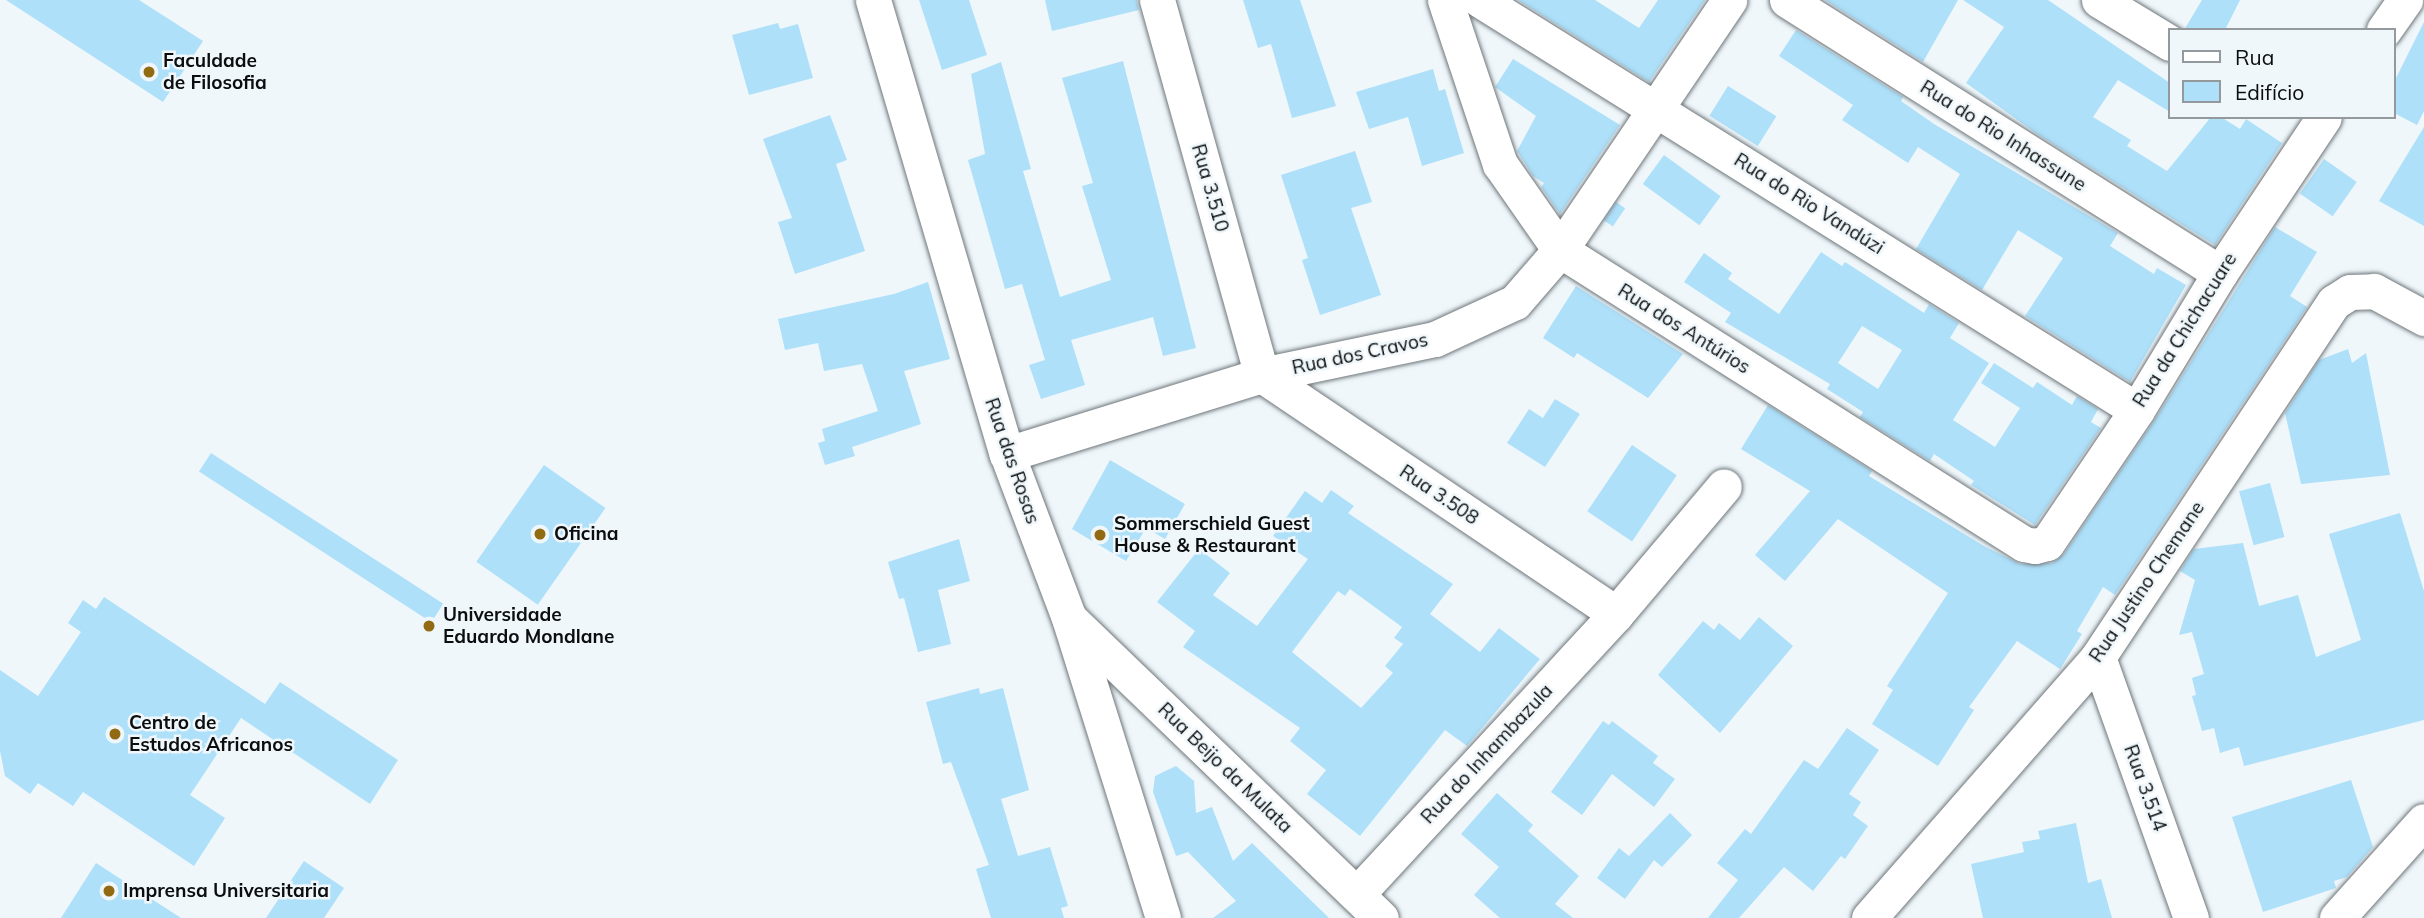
<!DOCTYPE html>
<html>
<head>
<meta charset="utf-8">
<style>
  body { margin:0 }
  #map { position:relative; width:2424px; height:918px; overflow:hidden; background:#eff7fb; font-family:Mulish,sans-serif }
  div>[style] { position:absolute }
  [style*='--x'] { left:calc(var(--x)*1px); top:calc(var(--y)*1px); width:calc(var(--w)*1px); rotate:calc(var(--a)*1deg) }
  .building>* { inset:0; background:#aee0fa; transform-origin:0 0 }
  .roads { filter:drop-shadow(0 0 2px #6f767a) drop-shadow(0 0 2px #6f767a) }
  .minor>* { height:35px; margin:-17.5px; padding:0 17.5px; transform-origin:17.5px; border-radius:17.5px; background:#fff }
  .dots>* { width:19px; height:19px; translate:-50% -50%; box-sizing:border-box; border:4px solid #eff7fb; border-radius:50% }
  span { translate:-50% -50%; white-space:nowrap; text-align:center; line-height:1.15; -webkit-text-stroke:5px #eff7fb; paint-order:stroke }
  .poi-label { font-size:19px; color:#0b0d0f; font-weight:700 }
  .left { translate:0 -50%; text-align:left }
  .street-label { font-size:19px; color:#0b0d0f }
  .legend { position:absolute; left:2168px; top:28px; width:228px; height:91px; box-sizing:border-box; background:#eff7fb; border:2px solid #94999d; margin:0; padding:9px 12px; list-style:none; font-size:21px; color:#0b0d0f }
  .legend li { display:flex; align-items:center; gap:14px; height:35px }
  .legend b { width:35px; border:2px solid #94999d }
</style>
</head>
<body>
<div id="map">
  <div class="building">
    <div style="clip-path:polygon(6px 0,139px 0,203px 41px,163px 102px)"></div>
    <div style="clip-path:polygon(919px 0,969px 0,987px 55px,942px 70px)"></div>
    <div style="clip-path:polygon(1045px 0,1137px 0,1139px 10px,1052px 31px)"></div>
    <div style="clip-path:polygon(1243px 0,1300px 0,1336px 106px,1292px 118px,1271px 44px,1258px 48px)"></div>
    <div style="clip-path:polygon(1518px 0,1595px 0,1639px 28px,1658px 0,1705px 0,1649px 82px)"></div>
    <div style="clip-path:polygon(1825px 0,1958px 0,1923px 62px)"></div>
    <div style="clip-path:polygon(1963px 0,2048px 0,2170px 83px,2170px 112px,2118px 80px,2093px 117px,2131px 140px,2127px 146px,2167px 171px,2211px 117px,2221px 117px,2240px 129px,2246px 119px,2282px 143px,2215px 245px,2037px 134px,1966px 83px,2004px 27px)"></div>
    <div style="clip-path:polygon(2202px 0,2240px 0,2225px 30px,2184px 30px)"></div>
    <div style="clip-path:polygon(2424px 22px,2424px 111px,2417px 125px,2394px 113px,2394px 82px)"></div>
    <div style="clip-path:polygon(778px 23px,780px 29px,798px 24px,813px 78px,749px 95px,732px 35px)"></div>
    <div style="clip-path:polygon(1796px 30px,1903px 97px,1901px 101px,1934px 124px,2118px 233px,2110px 246px,2154px 274px,2157px 268px,2186px 285px,2130px 382px,2025px 316px,2063px 258px,2018px 230px,1982px 290px,1916px 249px,1960px 174px,1918px 147px,1908px 163px,1842px 120px,1853px 105px,1779px 56px)"></div>
    <div style="clip-path:polygon(1513px 59px,1620px 125px,1560px 214px,1541px 187px,1544px 183px,1533px 176px,1517px 151px,1536px 116px,1495px 87px)"></div>
    <div style="clip-path:polygon(1123px 61px,1196px 348px,1163px 356px,1153px 317px,1071px 340px,1085px 385px,1041px 399px,1029px 365px,1045px 360px,1022px 284px,1005px 289px,968px 160px,985px 154px,971px 74px,1001px 62px,1031px 169px,1023px 171px,1060px 297px,1111px 280px,1082px 186px,1093px 183px,1062px 78px)"></div>
    <div style="clip-path:polygon(1433px 69px,1439px 91px,1445px 89px,1464px 153px,1422px 166px,1408px 117px,1369px 129px,1356px 92px)"></div>
    <div style="left:1728px;top:86px;width:57px;height:35px;rotate:32deg"></div>
    <div style="clip-path:polygon(830px 115px,847px 160px,836px 164px,865px 251px,795px 274px,778px 222px,792px 218px,763px 139px)"></div>
    <div style="clip-path:polygon(2424px 127px,2424px 226px,2379px 201px)"></div>
    <div style="clip-path:polygon(1355px 151px,1372px 202px,1351px 208px,1381px 295px,1320px 315px,1302px 260px,1308px 258px,1281px 175px)"></div>
    <div style="left:1664px;top:155px;width:70px;height:36px;rotate:36deg"></div>
    <div style="left:2324px;top:159px;width:40px;height:42px;rotate:35deg"></div>
    <div style="left:1616px;top:202px;width:11px;height:22px;rotate:34deg"></div>
    <div style="clip-path:polygon(2275px 227px,2317px 252px,2290px 296px,2307px 307px,2115px 595px,2103px 587px,2077px 631px,2082px 634px,2060px 669px,2017px 641px,1969px 707px,1974px 710px,1938px 766px,1872px 724px,1893px 690px,1887px 686px,1948px 593px,1838px 519px,1785px 581px,1755px 555px,1810px 491px,1741px 449px,1768px 405px,1872px 471px,1869px 476px,1984px 546px,2020px 564px,2052px 563px,2064px 554px,2154px 421px)"></div>
    <div style="clip-path:polygon(evenodd,1821px 252px,1842px 266px,1845px 262px,1924px 313px,1929px 304px,1959px 323px,1950px 338px,1989px 363px,1953px 420px,1995px 447px,2020px 408px,1981px 383px,1994px 363px,2033px 388px,2037px 382px,2072px 405px,2077px 396px,2098px 409px,2091px 422px,2101px 428px,2035px 525px,1971px 485px,1974px 481px,1934px 454px,1930px 461px,1860px 417px,1863px 412px,1827px 389px,1830px 384px,1725px 322px,1731px 313px,1684px 282px,1704px 253px,1732px 273px,1728px 279px,1779px 314px,1821px 252px,1862px 326px,1902px 350px,1878px 389px,1838px 363px,1862px 326px)"></div>
    <div style="clip-path:polygon(928px 282px,950px 359px,904px 371px,921px 424px,852px 447px,855px 456px,825px 465px,818px 443px,825px 441px,822px 429px,878px 411px,862px 364px,824px 371px,818px 343px,785px 350px,778px 319px,894px 294px)"></div>
    <div style="clip-path:polygon(1576px 286px,1683px 354px,1648px 398px,1577px 353px,1574px 358px,1543px 338px)"></div>
    <div style="clip-path:polygon(2348px 349px,2352px 363px,2366px 353px,2390px 475px,2301px 484px,2285px 413px,2319px 360px)"></div>
    <div style="clip-path:polygon(1555px 399px,1580px 414px,1545px 467px,1507px 443px,1529px 409px,1543px 418px)"></div>
    <div style="left:1632px;top:445px;width:54px;height:80px;rotate:34deg"></div>
    <div style="left:211px;top:453px;width:277px;height:22px;rotate:33deg"></div>
    <div style="clip-path:polygon(1110px 460px,1185px 504px,1165px 539px,1146px 528px,1126px 561px,1072px 529px)"></div>
    <div style="left:544px;top:465px;width:75px;height:118px;rotate:35deg"></div>
    <div style="left:2270px;top:483px;width:56px;height:32px;rotate:75deg"></div>
    <div style="clip-path:polygon(evenodd,1331px 490px,1354px 506px,1348px 513px,1453px 584px,1430px 614px,1480px 652px,1499px 628px,1540px 659px,1467px 746px,1445px 730px,1360px 836px,1307px 794px,1326px 770px,1290px 741px,1300px 728px,1183px 647px,1195px 631px,1157px 602px,1199px 549px,1230px 573px,1213px 595px,1257px 626px,1308px 559px,1273px 536px,1305px 491px,1322px 503px,1331px 490px,1350px 589px,1402px 627px,1394px 638px,1403px 644px,1385px 666px,1393px 673px,1361px 708px,1292px 652px,1338px 591px,1345px 596px,1350px 589px)"></div>
    <div style="clip-path:polygon(2400px 513px,2424px 591px,2424px 720px,2244px 766px,2239px 747px,2220px 753px,2214px 728px,2202px 731px,2192px 696px,2196px 695px,2192px 678px,2204px 674px,2192px 632px,2179px 635px,2195px 580px,2180px 571px,2194px 549px,2243px 543px,2259px 606px,2298px 595px,2316px 657px,2361px 640px,2329px 534px)"></div>
    <div style="clip-path:polygon(959px 539px,970px 581px,938px 590px,951px 644px,918px 652px,904px 598px,899px 599px,888px 562px)"></div>
    <div style="clip-path:polygon(104px 597px,265px 704px,280px 682px,398px 760px,370px 804px,241px 718px,190px 795px,225px 818px,194px 866px,83px 792px,73px 806px,38px 783px,30px 794px,5px 776px,0 751px,0 670px,38px 696px,81px 632px,68px 623px,83px 600px,96px 609px)"></div>
    <div style="clip-path:polygon(1759px 617px,1793px 646px,1720px 733px,1658px 675px,1703px 621px,1714px 630px,1719px 623px,1740px 640px)"></div>
    <div style="clip-path:polygon(979px 688px,980px 694px,1003px 688px,1029px 790px,1001px 799px,1018px 856px,1050px 847px,1068px 906px,1061px 908px,1064px 918px,991px 918px,976px 869px,989px 865px,951px 762px,943px 764px,926px 702px)"></div>
    <div style="clip-path:polygon(1603px 721px,1609px 725px,1612px 721px,1658px 756px,1653px 763px,1675px 779px,1654px 807px,1612px 774px,1582px 815px,1551px 792px)"></div>
    <div style="clip-path:polygon(1847px 728px,1879px 750px,1849px 794px,1861px 802px,1853px 815px,1868px 826px,1845px 859px,1841px 856px,1813px 891px,1784px 867px,1739px 918px,1708px 918px,1738px 880px,1717px 863px,1745px 829px,1751px 834px,1804px 760px,1818px 769px)"></div>
    <div style="clip-path:polygon(1176px 766px,1194px 781px,1196px 813px,1212px 807px,1233px 861px,1252px 843px,1329px 918px,1213px 918px,1236px 901px,1188px 852px,1176px 856px,1153px 792px,1155px 776px)"></div>
    <div style="clip-path:polygon(2351px 780px,2373px 847px,2347px 877px,2334px 881px,2336px 888px,2263px 912px,2232px 817px)"></div>
    <div style="clip-path:polygon(1497px 793px,1533px 825px,1528px 831px,1579px 876px,1555px 904px,1573px 918px,1500px 918px,1474px 895px,1499px 867px,1461px 834px)"></div>
    <div style="clip-path:polygon(1670px 813px,1692px 835px,1662px 867px,1654px 860px,1625px 899px,1597px 878px,1619px 848px,1629px 856px)"></div>
    <div style="clip-path:polygon(2076px 823px,2088px 883px,2101px 879px,2112px 918px,1983px 918px,1971px 864px,2024px 852px,2022px 842px,2040px 839px,2038px 831px)"></div>
    <div style="clip-path:polygon(304px 861px,344px 888px,324px 918px,266px 918px)"></div>
    <div style="clip-path:polygon(96px 863px,181px 918px,61px 918px)"></div>
  </div>
  <div class="roads">
    <div class="minor">
      <div style="--x:873;--y:0;--w:473;--a:73.6"></div>
      <div style="--x:1007;--y:454;--w:175;--a:69.3"></div>
      <div style="--x:1069;--y:618;--w:314;--a:72.6"></div>
      <div style="--x:1157;--y:0;--w:389;--a:74.4"></div>
      <div style="--x:1262;--y:375;--w:427;--a:34"></div>
      <div style="--x:1445;--y:0;--w:173;--a:71.5"></div>
      <div style="--x:1500;--y:164;--w:105;--a:55.1"></div>
      <div style="--x:1560;--y:250;--w:549;--a:32.36"></div>
      <div style="--x:2024;--y:544;--w:11;--a:10"></div>
      <div style="--x:2035;--y:546;--w:12;--a:-14"></div>
      <div style="--x:2047;--y:543;--w:161;--a:-55.9"></div>
      <div style="--x:2137;--y:410;--w:160;--a:-58.8"></div>
      <div style="--x:2220;--y:273;--w:187;--a:-56.3"></div>
      <div style="--x:1480;--y:0;--w:774;--a:31.97"></div>
      <div style="--x:1787;--y:0;--w:512;--a:32.23"></div>
      <div style="--x:2099;--y:0;--w:83;--a:31.2"></div>
      <div style="--x:2384;--y:30;--w:37;--a:-55"></div>
      <div style="--x:1007;--y:454;--w:267;--a:-17.2"></div>
      <div style="--x:1262;--y:375;--w:177;--a:-11.8"></div>
      <div style="--x:1435;--y:339;--w:88;--a:-24.8"></div>
      <div style="--x:1515;--y:302;--w:69;--a:-49.1"></div>
      <div style="--x:1560;--y:250;--w:302;--a:-55.9"></div>
      <div style="--x:1071;--y:620;--w:430;--a:43.9"></div>
      <div style="--x:2098;--y:657;--w:277;--a:70.4"></div>
      <div style="--x:1357;--y:894;--w:381;--a:-47.2"></div>
      <div style="--x:1616;--y:614;--w:167;--a:-49.8"></div>
      <div style="--x:1869;--y:918;--w:347;--a:-48.7"></div>
      <div style="--x:2098;--y:657;--w:426;--a:-56.4"></div>
      <div style="--x:2334;--y:302;--w:19;--a:-32"></div>
      <div style="--x:2350;--y:292;--w:24;--a:-2"></div>
      <div style="--x:2374;--y:291;--w:57;--a:28.4"></div>
      <div style="--x:2337;--y:918;--w:130;--a:-48.1"></div>
    </div>
  </div>
  <div class="dots">
    <div style="left:149px;top:72px;background:#926a12"></div>
    <div style="left:540px;top:534px;background:#926a12"></div>
    <div style="left:1100px;top:535px;background:#926a12"></div>
    <div style="left:429px;top:626px;background:#926a12"></div>
    <div style="left:115px;top:734px;background:#926a12"></div>
    <div style="left:109px;top:891px;background:#926a12"></div>
  </div>
  <div class="poi-label">
    <span class="left" style="left:163px;top:72px">Faculdade<br>de Filosofia</span>
    <span class="left" style="left:1114px;top:535px">Sommerschield Guest<br>House &amp; Restaurant</span>
    <span class="left" style="left:554px;top:534px">Oficina</span>
    <span class="left" style="left:443px;top:626px">Universidade<br>Eduardo Mondlane</span>
    <span class="left" style="left:129px;top:734px">Centro de<br>Estudos Africanos</span>
    <span class="left" style="left:123px;top:891px">Imprensa Universitaria</span>
  </div>
  <div class="street-label">
    <span style="left:2003px;top:136px;rotate:32deg">Rua do Rio Inhassune</span>
    <span style="left:1210px;top:188px;rotate:74deg">Rua 3.510</span>
    <span style="left:1809px;top:204px;rotate:32deg">Rua do Rio Vandúzi</span>
    <span style="left:1684px;top:329px;rotate:32deg">Rua dos Antúrios</span>
    <span style="left:2185px;top:330px;rotate:-58deg">Rua da Chichacuare</span>
    <span style="left:1360px;top:354px;rotate:-12deg">Rua dos Cravos</span>
    <span style="left:1012px;top:461px;rotate:71deg">Rua das Rosas</span>
    <span style="left:1439px;top:495px;rotate:34deg">Rua 3.508</span>
    <span style="left:2147px;top:582px;rotate:-56deg">Rua Justino Chemane</span>
    <span style="left:1487px;top:754px;rotate:-47deg">Rua do Inhambazula</span>
    <span style="left:1225px;top:768px;rotate:44deg">Rua Beijo da Mulata</span>
    <span style="left:2145px;top:788px;rotate:70deg">Rua 3.514</span>
  </div>
  <ul class="legend">
  <li><b style="height:9px;background:#fff"></b>Rua</li>
  <li><b style="height:19px;background:#aee0fa"></b>Edifício</li>
  </ul>
</div>
</body>
</html>
